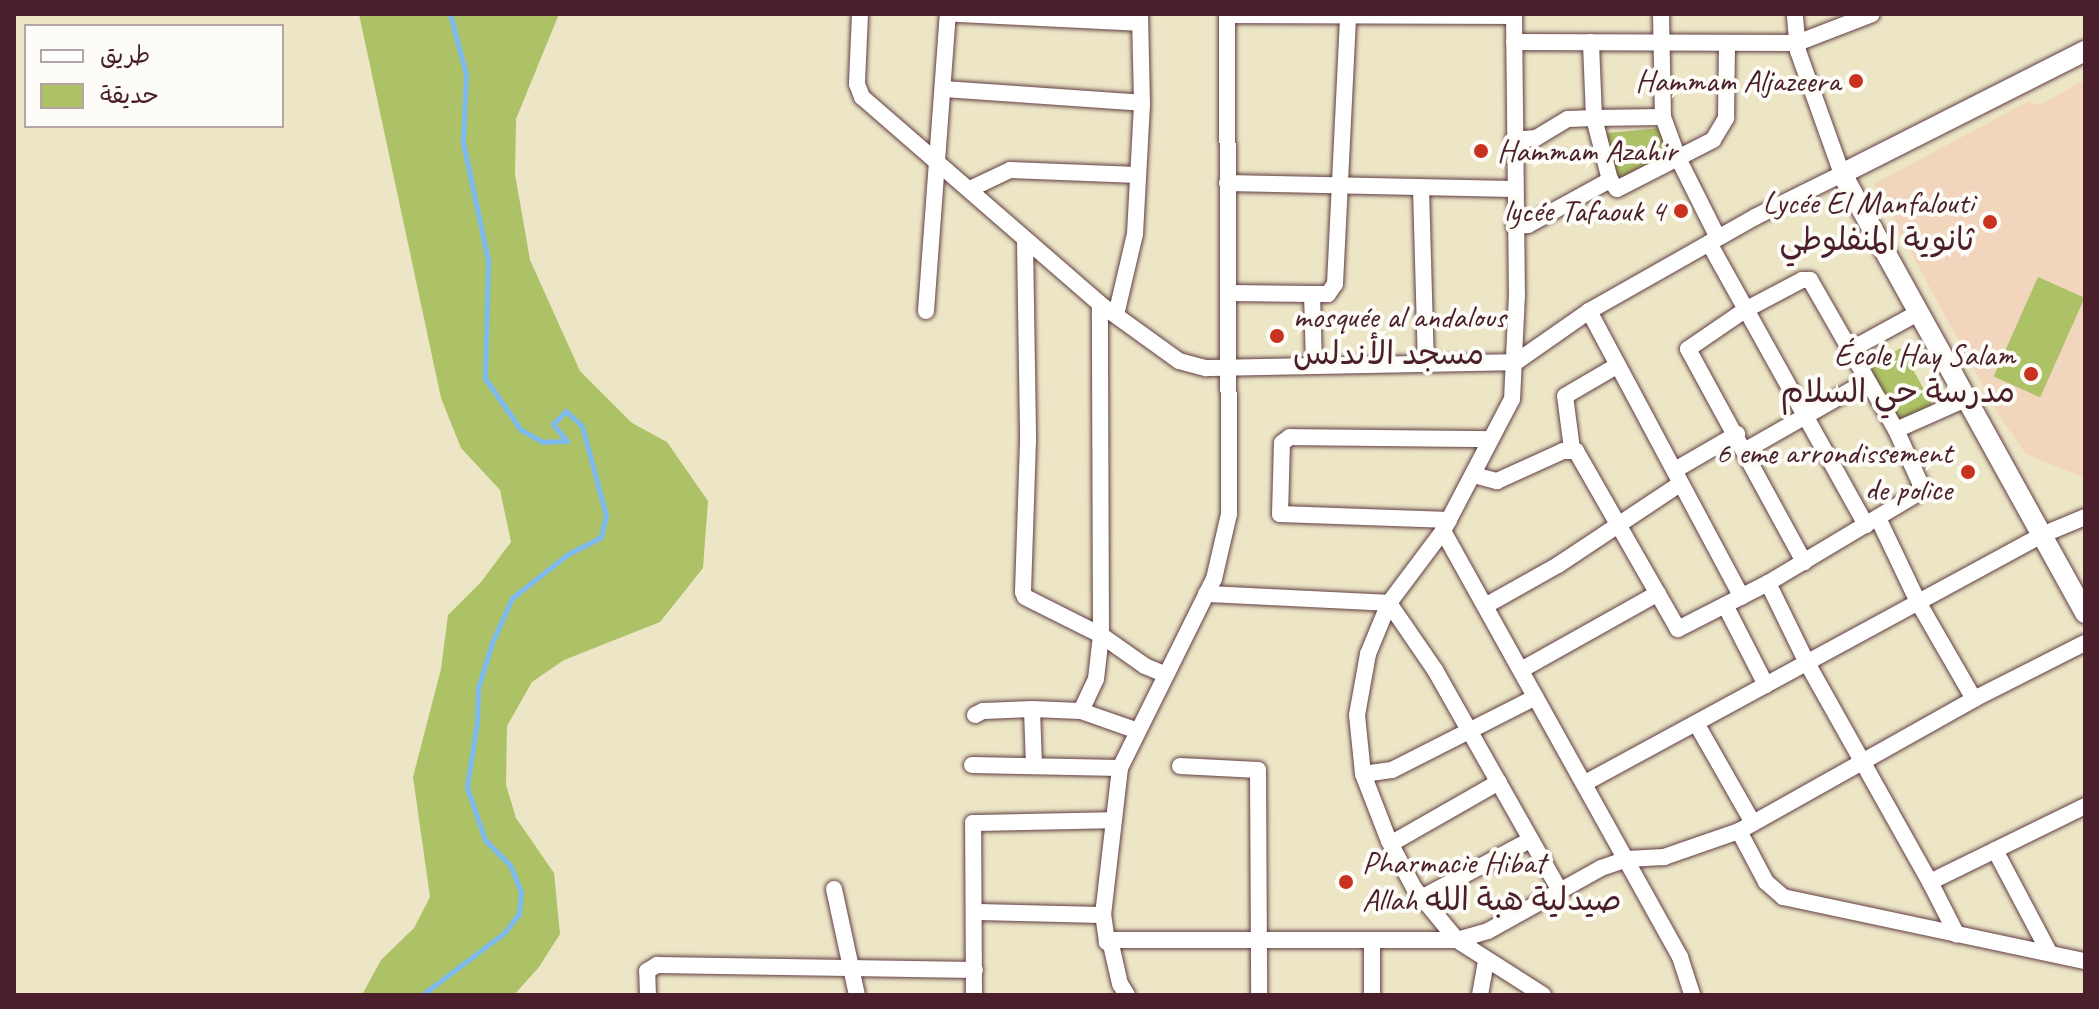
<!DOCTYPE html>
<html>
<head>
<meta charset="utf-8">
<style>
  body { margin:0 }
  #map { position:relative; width:2099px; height:1009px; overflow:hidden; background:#ece6c7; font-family:Caveat,"Playpen Sans Arabic",sans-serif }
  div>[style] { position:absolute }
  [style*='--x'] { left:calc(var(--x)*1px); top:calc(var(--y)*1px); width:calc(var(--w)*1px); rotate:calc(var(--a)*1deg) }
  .built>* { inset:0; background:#f1d5bd }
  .green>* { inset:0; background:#adc166; transform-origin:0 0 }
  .stream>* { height:5px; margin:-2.5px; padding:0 2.5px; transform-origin:2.5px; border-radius:2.5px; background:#7dbaf0 }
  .roads { filter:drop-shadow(0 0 2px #623d42) drop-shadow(0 0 2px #623d42) }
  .minor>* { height:16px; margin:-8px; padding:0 8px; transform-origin:8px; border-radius:8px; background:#fff }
  .tertiary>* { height:20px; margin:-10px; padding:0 10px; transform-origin:10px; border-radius:10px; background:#fff }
  .dots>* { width:22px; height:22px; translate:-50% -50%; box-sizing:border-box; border:4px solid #fdfcf7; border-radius:50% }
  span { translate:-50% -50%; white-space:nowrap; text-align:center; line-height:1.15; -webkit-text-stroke:8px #fdfcf7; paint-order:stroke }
  .poi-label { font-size:32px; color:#4a1f2b }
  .right { translate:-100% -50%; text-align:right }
  .left { translate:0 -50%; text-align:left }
  .frame { position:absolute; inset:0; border:16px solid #4a1f2b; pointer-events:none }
  .legend { position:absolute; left:24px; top:24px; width:260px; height:104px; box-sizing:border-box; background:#fdfcf7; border:2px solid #b5a4a5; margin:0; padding:10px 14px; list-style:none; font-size:24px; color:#4a1f2b }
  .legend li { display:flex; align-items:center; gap:16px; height:40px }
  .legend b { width:40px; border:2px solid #b5a4a5 }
</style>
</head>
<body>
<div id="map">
  <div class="built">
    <div style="clip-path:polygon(2085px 80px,2085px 478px,2026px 454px,1998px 414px,1874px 184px,2029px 101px,2039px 105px)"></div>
  </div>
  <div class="green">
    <div style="clip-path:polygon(359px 14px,559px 14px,516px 119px,515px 174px,530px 260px,580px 371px,632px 423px,667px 442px,708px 501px,703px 568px,660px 622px,564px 660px,532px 682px,507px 726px,506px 785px,516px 818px,554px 873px,560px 934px,539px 967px,514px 995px,362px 995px,381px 960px,414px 928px,430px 897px,413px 777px,441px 669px,448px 615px,481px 582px,511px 542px,500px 490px,461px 448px,441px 398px)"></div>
    <div style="clip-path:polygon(1661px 128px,1668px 156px,1619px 182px,1596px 134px)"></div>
    <div style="left:2038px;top:277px;width:51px;height:109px;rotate:24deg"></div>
    <div style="left:1901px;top:348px;width:70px;height:37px;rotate:61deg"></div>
  </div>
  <div class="stream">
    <div style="--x:422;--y:995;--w:103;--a:-37.1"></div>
    <div style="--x:504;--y:933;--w:24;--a:-52"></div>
    <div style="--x:519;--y:914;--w:22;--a:-85"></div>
    <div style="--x:521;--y:892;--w:29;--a:-112"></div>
    <div style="--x:510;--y:865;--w:35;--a:-135"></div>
    <div style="--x:485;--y:840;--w:56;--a:-108.8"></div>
    <div style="--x:467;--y:787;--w:67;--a:-81.4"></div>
    <div style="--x:477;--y:721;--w:33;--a:-88"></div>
    <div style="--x:478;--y:688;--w:47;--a:-72.7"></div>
    <div style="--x:492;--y:643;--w:49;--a:-66"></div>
    <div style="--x:512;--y:598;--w:71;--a:-38.2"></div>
    <div style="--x:568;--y:554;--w:37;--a:-27"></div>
    <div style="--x:601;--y:537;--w:23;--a:-77"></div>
    <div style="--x:606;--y:515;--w:92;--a:-105.1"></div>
    <div style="--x:582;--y:426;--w:22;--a:-137"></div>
    <div style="--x:566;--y:411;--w:18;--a:135"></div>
    <div style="--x:553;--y:424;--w:22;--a:51"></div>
    <div style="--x:567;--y:441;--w:24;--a:178"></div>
    <div style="--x:543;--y:442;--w:25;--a:-151"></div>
    <div style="--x:521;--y:430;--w:63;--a:-124.7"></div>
    <div style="--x:485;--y:378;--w:118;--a:-88.5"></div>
    <div style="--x:488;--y:260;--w:121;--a:-102"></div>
    <div style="--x:463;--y:142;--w:68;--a:-87.5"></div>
    <div style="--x:466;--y:74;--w:62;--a:-104.9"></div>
  </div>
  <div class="roads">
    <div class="minor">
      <div style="--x:860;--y:14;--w:70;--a:92.5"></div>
      <div style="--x:857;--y:84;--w:14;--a:69"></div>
      <div style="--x:862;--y:97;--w:315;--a:41"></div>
      <div style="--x:1100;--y:304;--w:97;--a:35.8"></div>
      <div style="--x:1179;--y:361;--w:28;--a:15"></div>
      <div style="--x:1206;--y:368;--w:310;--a:-1.1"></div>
      <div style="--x:1516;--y:362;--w:89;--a:-34.9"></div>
      <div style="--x:1589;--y:311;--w:191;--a:-29.5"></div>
      <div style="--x:1755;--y:217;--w:97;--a:-26.3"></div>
      <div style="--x:1842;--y:174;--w:131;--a:-109.7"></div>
      <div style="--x:1798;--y:51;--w:37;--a:-95"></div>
      <div style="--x:957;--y:14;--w:183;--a:2.8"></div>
      <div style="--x:1514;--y:14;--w:280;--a:89.4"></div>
      <div style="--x:1517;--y:294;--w:105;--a:92.7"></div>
      <div style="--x:1512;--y:399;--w:149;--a:117.6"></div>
      <div style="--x:1443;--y:531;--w:90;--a:126.9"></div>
      <div style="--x:1389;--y:603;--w:55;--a:112.4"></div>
      <div style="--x:1368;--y:654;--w:62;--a:100.2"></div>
      <div style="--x:1357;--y:715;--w:59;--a:84.2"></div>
      <div style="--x:1363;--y:774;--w:72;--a:68.8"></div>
      <div style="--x:1389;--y:841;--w:53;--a:62"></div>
      <div style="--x:1414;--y:888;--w:67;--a:50.4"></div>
      <div style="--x:1457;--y:940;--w:102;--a:32.6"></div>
      <div style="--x:1661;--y:14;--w:103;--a:88.9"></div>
      <div style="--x:1663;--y:117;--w:44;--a:69.9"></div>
      <div style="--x:1678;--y:158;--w:89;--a:63.4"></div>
      <div style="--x:1227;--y:15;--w:287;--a:0.2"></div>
      <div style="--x:1514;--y:42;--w:283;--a:0.2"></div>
      <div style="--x:1797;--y:43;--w:80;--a:-21.1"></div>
      <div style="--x:944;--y:89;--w:198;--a:4"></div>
      <div style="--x:1513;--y:140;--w:23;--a:-5"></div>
      <div style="--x:1536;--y:138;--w:37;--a:-31"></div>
      <div style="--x:1568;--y:119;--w:26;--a:-2"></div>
      <div style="--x:1594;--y:118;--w:76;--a:-92.3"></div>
      <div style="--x:1610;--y:180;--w:64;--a:-104.5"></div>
      <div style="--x:1594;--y:118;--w:69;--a:-0.8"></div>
      <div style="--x:1227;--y:183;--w:286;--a:1.2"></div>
      <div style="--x:1421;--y:188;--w:175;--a:88.4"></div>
      <div style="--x:970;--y:189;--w:44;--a:-25.4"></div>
      <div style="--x:1010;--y:170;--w:128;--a:2.2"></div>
      <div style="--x:1514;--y:226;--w:14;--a:-4"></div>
      <div style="--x:1528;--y:225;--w:94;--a:-28.8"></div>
      <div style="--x:1610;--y:180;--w:11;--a:52"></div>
      <div style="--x:1617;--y:189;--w:108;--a:-27"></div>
      <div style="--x:1713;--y:140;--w:26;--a:-59"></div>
      <div style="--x:1726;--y:118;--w:75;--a:-89.2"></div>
      <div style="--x:1025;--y:242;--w:199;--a:89.1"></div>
      <div style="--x:1028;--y:441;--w:151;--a:91.9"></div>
      <div style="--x:1023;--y:592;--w:5;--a:68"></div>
      <div style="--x:1025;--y:597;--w:85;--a:26.6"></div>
      <div style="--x:1101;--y:635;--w:54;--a:35.2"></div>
      <div style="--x:1145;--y:666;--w:21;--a:23"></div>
      <div style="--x:1709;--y:243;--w:323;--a:60.9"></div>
      <div style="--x:1229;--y:293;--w:83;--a:0.7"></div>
      <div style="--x:926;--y:311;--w:298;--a:-85.8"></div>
      <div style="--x:1589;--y:311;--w:324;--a:61.9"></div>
      <div style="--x:1116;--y:315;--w:83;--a:-76.8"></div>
      <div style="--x:1135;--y:234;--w:131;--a:-86.9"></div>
      <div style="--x:1142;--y:103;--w:89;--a:-91.3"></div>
      <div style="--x:1850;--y:350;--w:77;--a:-28.6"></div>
      <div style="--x:1314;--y:365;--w:71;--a:-91.6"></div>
      <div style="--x:1312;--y:294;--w:16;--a:0"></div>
      <div style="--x:1328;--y:294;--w:12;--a:-55"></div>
      <div style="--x:1335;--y:284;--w:270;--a:-87.2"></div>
      <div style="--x:1896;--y:430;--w:77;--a:-23.9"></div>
      <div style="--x:1572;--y:449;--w:53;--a:-97.5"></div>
      <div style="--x:1565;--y:396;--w:61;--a:-30.3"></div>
      <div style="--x:1746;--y:450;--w:139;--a:-29.7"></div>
      <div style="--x:1675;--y:470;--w:72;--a:-30.1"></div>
      <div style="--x:1474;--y:475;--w:24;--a:15"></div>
      <div style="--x:1497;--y:481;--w:72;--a:-24.4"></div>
      <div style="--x:1563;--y:451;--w:13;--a:0"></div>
      <div style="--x:1576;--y:451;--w:205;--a:60.2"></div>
      <div style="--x:1678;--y:629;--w:101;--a:-27.1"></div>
      <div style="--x:1768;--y:583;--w:174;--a:-30.9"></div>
      <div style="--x:1917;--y:494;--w:10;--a:-66"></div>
      <div style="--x:1921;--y:485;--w:60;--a:-114.4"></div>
      <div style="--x:1896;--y:430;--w:173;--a:-119.8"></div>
      <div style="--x:1810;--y:280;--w:8;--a:180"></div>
      <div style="--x:1802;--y:280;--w:64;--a:152.2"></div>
      <div style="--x:1745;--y:310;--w:69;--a:145.6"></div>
      <div style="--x:1688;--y:349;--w:243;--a:61.4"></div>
      <div style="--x:1878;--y:518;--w:93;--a:64.5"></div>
      <div style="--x:1918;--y:602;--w:112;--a:60"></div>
      <div style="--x:1449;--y:520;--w:169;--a:-178"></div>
      <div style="--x:1280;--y:514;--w:71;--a:-88.4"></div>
      <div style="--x:1282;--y:443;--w:10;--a:-37"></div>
      <div style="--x:1290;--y:437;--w:199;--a:0.6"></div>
      <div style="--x:1443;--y:531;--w:487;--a:60.9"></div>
      <div style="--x:1680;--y:957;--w:40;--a:72"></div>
      <div style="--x:1768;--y:583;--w:89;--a:64"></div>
      <div style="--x:1807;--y:663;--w:251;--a:60.7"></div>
      <div style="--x:1930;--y:882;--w:173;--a:-26.1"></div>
      <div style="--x:1206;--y:594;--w:183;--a:2.8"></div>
      <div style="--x:1389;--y:603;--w:81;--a:55.5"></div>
      <div style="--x:1435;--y:670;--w:254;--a:60.5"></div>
      <div style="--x:1725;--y:605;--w:90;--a:62.9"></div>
      <div style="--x:1485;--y:606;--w:84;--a:-29.3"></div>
      <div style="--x:1558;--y:565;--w:146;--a:-33.6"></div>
      <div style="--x:1521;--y:670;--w:157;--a:-29.3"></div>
      <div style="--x:1032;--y:709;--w:56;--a:88"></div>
      <div style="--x:1081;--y:711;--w:35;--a:-65"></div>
      <div style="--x:1096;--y:679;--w:44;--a:-83.5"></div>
      <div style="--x:1101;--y:635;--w:331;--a:-90.2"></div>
      <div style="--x:975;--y:715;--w:9;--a:-27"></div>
      <div style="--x:983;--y:711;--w:49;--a:-2.3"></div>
      <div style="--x:1032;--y:709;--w:49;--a:2.3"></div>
      <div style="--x:1081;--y:711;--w:60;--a:19.3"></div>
      <div style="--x:1696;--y:723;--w:115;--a:60.3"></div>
      <div style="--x:972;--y:765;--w:148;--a:1.2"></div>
      <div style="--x:1180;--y:766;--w:78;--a:2.9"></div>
      <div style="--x:1258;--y:770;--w:225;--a:89.7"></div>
      <div style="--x:1363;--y:774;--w:29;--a:-8"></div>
      <div style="--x:1392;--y:770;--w:161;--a:-26.9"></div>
      <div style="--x:1585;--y:783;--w:522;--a:-28.48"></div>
      <div style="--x:2044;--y:534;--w:44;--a:-22.5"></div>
      <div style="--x:1739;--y:831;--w:58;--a:62.1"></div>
      <div style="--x:1766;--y:882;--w:23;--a:41"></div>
      <div style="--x:1783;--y:897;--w:309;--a:12"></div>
      <div style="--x:1392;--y:843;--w:123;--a:-29.7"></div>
      <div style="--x:1995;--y:850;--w:115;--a:62.1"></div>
      <div style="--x:1930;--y:882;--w:59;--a:63"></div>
      <div style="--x:834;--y:889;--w:108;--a:77.8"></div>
      <div style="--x:1421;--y:898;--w:123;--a:-28"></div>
      <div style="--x:976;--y:912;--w:127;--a:1.4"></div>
      <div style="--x:1110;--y:940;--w:347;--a:0"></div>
      <div style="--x:1457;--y:940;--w:32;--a:-16"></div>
      <div style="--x:1488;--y:931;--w:129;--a:-29.1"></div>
      <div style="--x:1601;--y:868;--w:28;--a:-19"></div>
      <div style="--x:1627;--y:859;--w:37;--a:-3"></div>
      <div style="--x:1664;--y:857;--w:79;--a:-19.1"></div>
      <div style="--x:1739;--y:831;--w:270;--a:-29.3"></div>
      <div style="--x:1974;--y:699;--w:124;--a:-26.8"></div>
      <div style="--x:1372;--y:940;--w:55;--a:90"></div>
      <div style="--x:648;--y:995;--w:24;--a:-92"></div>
      <div style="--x:647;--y:971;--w:12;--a:-31"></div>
      <div style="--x:657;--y:965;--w:318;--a:0.9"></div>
      <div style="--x:974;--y:995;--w:172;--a:-90.3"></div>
      <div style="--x:973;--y:823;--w:140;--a:-1.2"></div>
      <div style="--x:1127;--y:995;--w:13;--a:-122"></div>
      <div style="--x:1120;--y:984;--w:45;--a:-102.8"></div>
      <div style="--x:1110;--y:940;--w:4;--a:146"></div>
      <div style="--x:1107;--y:942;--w:27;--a:-98"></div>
      <div style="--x:1103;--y:915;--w:148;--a:-83.4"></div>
      <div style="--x:1120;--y:768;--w:211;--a:-63.6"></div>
      <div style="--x:1214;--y:579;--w:67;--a:-77"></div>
      <div style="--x:1229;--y:514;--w:500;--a:-90.23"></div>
      <div style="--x:1480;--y:995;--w:35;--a:-80"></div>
    </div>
    <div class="tertiary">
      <div style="--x:2085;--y:51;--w:272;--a:153.2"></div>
      <div style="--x:1842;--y:174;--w:502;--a:61.03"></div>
    </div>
  </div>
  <div class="dots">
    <div style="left:1856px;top:81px;background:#c8321e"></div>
    <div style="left:1481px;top:151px;background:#c8321e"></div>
    <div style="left:1681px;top:211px;background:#c8321e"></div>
    <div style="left:1990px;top:222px;background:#c8321e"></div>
    <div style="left:1277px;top:336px;background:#c8321e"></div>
    <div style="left:2031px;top:374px;background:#c8321e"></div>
    <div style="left:1968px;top:472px;background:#c8321e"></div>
    <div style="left:1346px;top:882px;background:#c8321e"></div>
  </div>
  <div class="poi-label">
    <span class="right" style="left:1840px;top:81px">Hammam Aljazeera</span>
    <span class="left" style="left:1497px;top:151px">Hammam Azahir</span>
    <span class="right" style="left:1974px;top:222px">Lycée El Manfalouti<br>ثانوية المنفلوطي</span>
    <span class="right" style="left:1665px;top:211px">lycée Tafaouk 4</span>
    <span class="left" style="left:1293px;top:336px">mosquée al andalous<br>مسجد الأندلس</span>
    <span class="right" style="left:2015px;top:374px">École Hay Salam<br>مدرسة حي السلام</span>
    <span class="right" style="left:1952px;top:472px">6 eme arrondissement<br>de police</span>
    <span class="left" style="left:1362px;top:882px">Pharmacie Hibat<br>Allah صيدلية هبة الله</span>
  </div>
  <div class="frame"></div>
  <ul class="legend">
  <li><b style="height:10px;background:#fff"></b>طريق</li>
  <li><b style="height:22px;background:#adc166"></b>حديقة</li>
  </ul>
</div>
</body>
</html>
